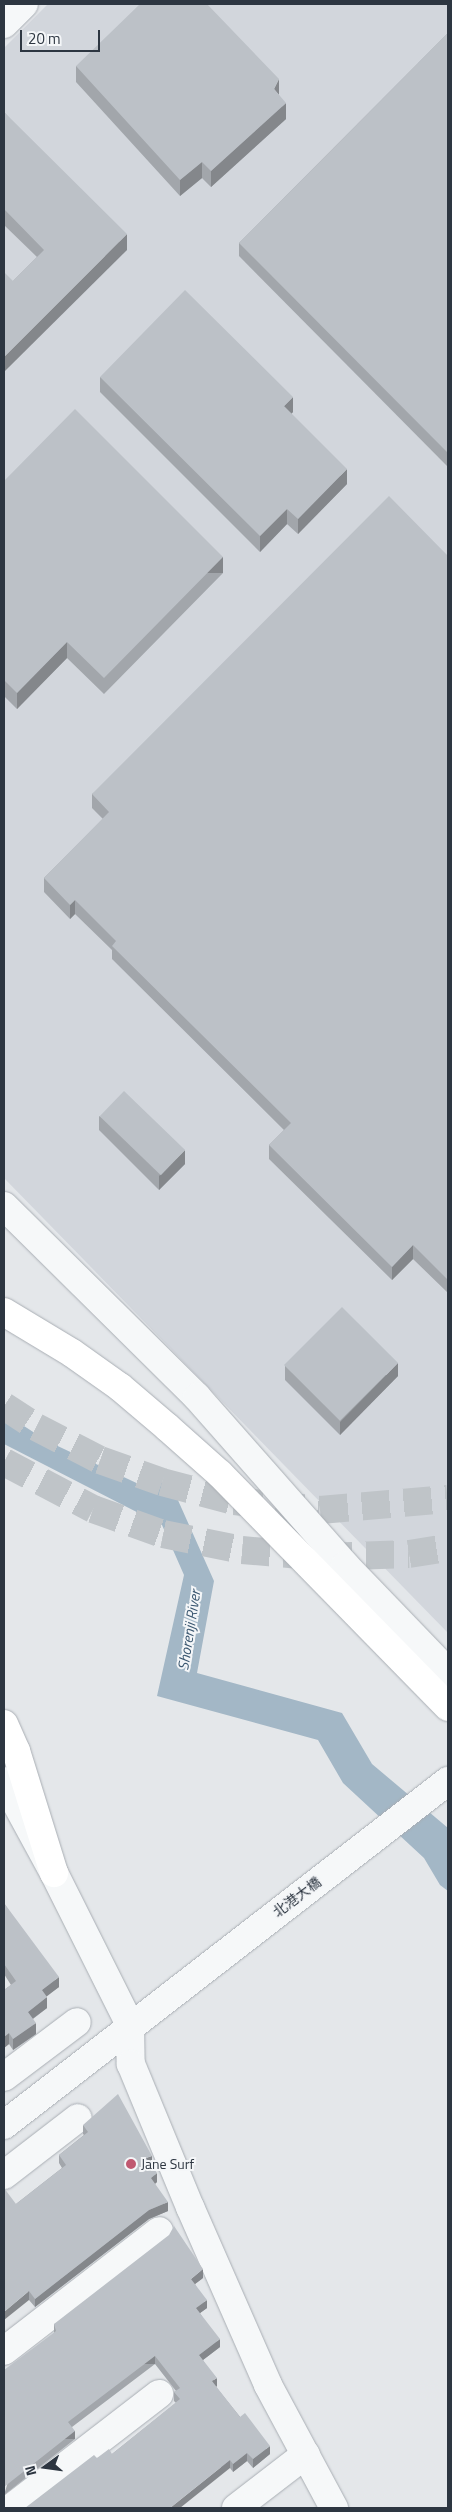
<!DOCTYPE html>
<html>
<head>
<meta charset="utf-8">
<style>
  body { margin:0 }
  #map { position:relative; width:452px; height:2512px; overflow:hidden; background:#e4e7ea; font-family:"Titillium Web","Noto Sans JP",sans-serif }
  div>[style] { position:absolute }
  [style*='--x'] { left:calc(var(--x)*1px); top:calc(var(--y)*1px); width:calc(var(--w)*1px); rotate:calc(var(--a)*1deg) }
  .built>* { inset:0; background:#d2d6dc }
  .water>* { inset:0; background:#a3b7c6 }
  .highway-tunnel>* { height:28px; margin-top:-14px; transform-origin:0; background:repeating-linear-gradient(90deg,#bfc4c8 0 28px,transparent 0 42px) }
  .roads { filter:drop-shadow(0 0 1px #a9aeb4) drop-shadow(0 0 1px #a9aeb4) }
  .minor>* { height:28px; margin:-14px; padding:0 14px; transform-origin:14px; border-radius:14px; background:#f6f8f9 }
  .highway>* { height:28px; margin:-14px; padding:0 14px; transform-origin:14px; border-radius:14px; background:#fff }
  .wall>* { inset:0; background:#a2a6ab }
  .shaded-wall>* { inset:0; background:#84878b; transform-origin:0 0 }
  .building>* { inset:0; background:#bcc1c7; transform-origin:0 0 }
  .dots>* { width:14px; height:14px; translate:-50% -50%; box-sizing:border-box; border:2px solid #f4f6f8; border-radius:50% }
  span { translate:-50% -50%; white-space:nowrap; text-align:center; line-height:1.15; -webkit-text-stroke:4px #f4f6f8; paint-order:stroke }
  .street-label { font-size:14px; color:#2d3641 }
  .poi-label { font-size:14px; color:#2d3641 }
  .left { translate:0 -50%; text-align:left }
  .water-label { font-size:15px; color:#3c5871; font-style:italic }
  .frame { position:absolute; inset:0; border:5px solid #2d3641; pointer-events:none }
  .north { position:absolute; left:20px; top:2442px; width:50px; height:50px; -webkit-text-stroke:4px #f4f6f8; paint-order:stroke; rotate:256deg; font-size:14px; font-weight:700; line-height:20px; text-align:center; color:#2d3641 }
  .north::after { content:''; display:block; margin:auto; width:18px; height:22px; background:#2d3641; clip-path:polygon(50% 0,100% 100%,50% 72%,0 100%) }
  .scale { position:absolute; left:20px; top:30px; width:80px; height:22px; box-sizing:border-box; border:2px solid #2d3641; border-top:0; padding-left:6px; font-size:15px; line-height:18px; white-space:nowrap; color:#2d3641; -webkit-text-stroke:4px #f4f6f8; paint-order:stroke }
</style>
</head>
<body>
<div id="map">
  <div class="built">
    <div style="clip-path:polygon(48px 4px,448px 4px,448px 1633px,4px 1178px,4px 48px)"></div>
  </div>
  <div class="water">
    <div style="clip-path:polygon(4px 1413px,47px 1441px,145px 1487px,169px 1480px,214px 1581px,197px 1673px,342px 1713px,372px 1764px,448px 1828px,448px 1891px,440px 1885px,424px 1858px,343px 1783px,318px 1740px,157px 1696px,184px 1575px,162px 1525px,4px 1444px)"></div>
  </div>
  <div class="highway-tunnel">
    <div style="--x:4;--y:1406;--w:38;--a:33"></div>
    <div style="--x:36;--y:1427;--w:72;--a:27.3"></div>
    <div style="--x:100;--y:1460;--w:66;--a:19.5"></div>
    <div style="--x:162;--y:1482;--w:74;--a:14.8"></div>
    <div style="--x:234;--y:1501;--w:86;--a:6"></div>
    <div style="--x:320;--y:1510;--w:128;--a:-4.9"></div>
    <div style="--x:4;--y:1462;--w:101;--a:27.8"></div>
    <div style="--x:93;--y:1509;--w:74;--a:19.7"></div>
    <div style="--x:163;--y:1534;--w:81;--a:11.4"></div>
    <div style="--x:242;--y:1550;--w:82;--a:4.9"></div>
    <div style="--x:324;--y:1557;--w:85;--a:-2"></div>
    <div style="--x:409;--y:1554;--w:39;--a:-9"></div>
  </div>
  <div class="roads">
    <div class="minor">
      <div style="--x:4;--y:24;--w:28;--a:-45"></div>
      <div style="--x:4;--y:1206;--w:272;--a:44.7"></div>
      <div style="--x:197;--y:1397;--w:224;--a:48.6"></div>
      <div style="--x:345;--y:1565;--w:149;--a:46.1"></div>
      <div style="--x:4;--y:1781;--w:105;--a:61.5"></div>
      <div style="--x:54;--y:1873;--w:170;--a:63.4"></div>
      <div style="--x:130;--y:2025;--w:39;--a:89"></div>
      <div style="--x:131;--y:2064;--w:155;--a:67.6"></div>
      <div style="--x:190;--y:2207;--w:194;--a:66.3"></div>
      <div style="--x:268;--y:2385;--w:140;--a:61.8"></div>
      <div style="--x:4;--y:2077;--w:91;--a:-37"></div>
      <div style="--x:4;--y:2125;--w:562;--a:-37.77"></div>
      <div style="--x:4;--y:2175;--w:93;--a:-37.6"></div>
      <div style="--x:4;--y:2351;--w:196;--a:-37.7"></div>
      <div style="--x:11;--y:2508;--w:187;--a:-37.6"></div>
      <div style="--x:236;--y:2508;--w:88;--a:-37.6"></div>
    </div>
    <div class="highway">
      <div style="--x:4;--y:1312;--w:79;--a:31.1"></div>
      <div style="--x:72;--y:1353;--w:59;--a:35.3"></div>
      <div style="--x:120;--y:1387;--w:62;--a:40.4"></div>
      <div style="--x:167;--y:1427;--w:71;--a:41.6"></div>
      <div style="--x:220;--y:1474;--w:326;--a:45.6"></div>
      <div style="--x:4;--y:1724;--w:30;--a:66"></div>
      <div style="--x:16;--y:1751;--w:128;--a:72.7"></div>
    </div>
  </div>
  <div class="wall">
    <div style="clip-path:polygon(448px 33px,448px 467px,239px 256px,239px 243px)"></div>
    <div style="clip-path:polygon(76px 66px,279px 95px,286px 119px,211px 187px,202px 178px,180px 196px,76px 82px)"></div>
    <div style="clip-path:polygon(4px 112px,127px 250px,13px 281px,37px 257px,4px 225px)"></div>
    <div style="clip-path:polygon(100px 377px,293px 412px,291px 414px,347px 484px,298px 534px,287px 524px,260px 552px,100px 392px)"></div>
    <div style="clip-path:polygon(4px 481px,223px 573px,104px 694px,67px 658px,17px 709px,4px 696px)"></div>
    <div style="clip-path:polygon(448px 556px,448px 1293px,413px 1259px,392px 1280px,269px 1159px,269px 1145px,284px 1130px,112px 959px,112px 950px,75px 914px,70px 919px,44px 892px,44px 878px,103px 819px,92px 808px,92px 794px)"></div>
    <div style="clip-path:polygon(99px 1116px,185px 1164px,159px 1190px,99px 1130px)"></div>
    <div style="clip-path:polygon(285px 1366px,398px 1376px,340px 1435px,285px 1380px)"></div>
    <div style="clip-path:polygon(4px 1903px,59px 1987px,46px 1996px,47px 2008px,33px 2019px,36px 2034px,13px 2050px,9px 2044px,4px 2048px,4px 1990px,11px 1985px,4px 1974px)"></div>
    <div style="clip-path:polygon(83px 2125px,152px 2164px,151px 2164px,157px 2182px,155px 2184px,168px 2211px,149px 2219px,35px 2307px,29px 2300px,16px 2204px,62px 2168px,59px 2163px,59px 2155px,84px 2135px,83px 2134px)"></div>
    <div style="clip-path:polygon(203px 2278px,195px 2284px,207px 2308px,200px 2313px,220px 2347px,203px 2360px,217px 2386px,216px 2387px,270px 2454px,253px 2468px,247px 2461px,233px 2472px,230px 2468px,97px 2458px,112px 2454px,176px 2403px,174px 2401px,174px 2392px,176px 2391px,155px 2364px,72px 2427px,75px 2439px,4px 2495px,54px 2333px,54px 2324px)"></div>
  </div>
  <div class="shaded-wall">
    <div style="clip-path:polygon(279px 79px,279px 95px,274px 89px)"></div>
    <div style="clip-path:polygon(286px 103px,286px 119px,211px 187px,211px 171px)"></div>
    <div style="clip-path:polygon(202px 162px,202px 178px,180px 196px,180px 180px)"></div>
    <div style="clip-path:polygon(127px 234px,127px 250px,4px 372px,4px 357px)"></div>
    <div style="clip-path:polygon(293px 397px,293px 412px,284px 421px,284px 406px)"></div>
    <div style="clip-path:polygon(347px 469px,347px 484px,298px 534px,298px 519px)"></div>
    <div style="clip-path:polygon(287px 509px,287px 524px,260px 552px,260px 536px)"></div>
    <div style="left:223px;top:557px;width:16px;height:170px;rotate:90deg"></div>
    <div style="clip-path:polygon(67px 642px,67px 658px,17px 709px,17px 693px)"></div>
    <div style="clip-path:polygon(75px 900px,75px 914px,70px 919px,70px 905px)"></div>
    <div style="clip-path:polygon(185px 1150px,185px 1164px,159px 1190px,159px 1176px)"></div>
    <div style="clip-path:polygon(413px 1245px,413px 1259px,392px 1280px,392px 1267px)"></div>
    <div style="clip-path:polygon(398px 1363px,398px 1376px,340px 1435px,340px 1422px)"></div>
    <div style="clip-path:polygon(59px 1977px,59px 1987px,42px 2000px,42px 1990px)"></div>
    <div style="clip-path:polygon(47px 1997px,47px 2008px,28px 2022px,28px 2012px)"></div>
    <div style="clip-path:polygon(36px 2023px,36px 2034px,13px 2050px,13px 2039px)"></div>
    <div style="clip-path:polygon(9px 2033px,9px 2044px,4px 2048px,4px 2037px)"></div>
    <div style="clip-path:polygon(152px 2156px,152px 2164px,146px 2167px,146px 2158px)"></div>
    <div style="clip-path:polygon(157px 2173px,157px 2182px,151px 2187px,151px 2178px)"></div>
    <div style="clip-path:polygon(168px 2202px,168px 2211px,149px 2219px,35px 2307px,35px 2299px,149px 2210px)"></div>
    <div style="clip-path:polygon(203px 2269px,203px 2278px,191px 2287px,191px 2279px)"></div>
    <div style="clip-path:polygon(29px 2291px,29px 2300px,4px 2320px,4px 2312px)"></div>
    <div style="clip-path:polygon(207px 2300px,207px 2308px,196px 2316px,196px 2308px)"></div>
    <div style="clip-path:polygon(220px 2339px,220px 2347px,199px 2363px,199px 2355px)"></div>
    <div style="left:155px;top:2356px;width:8px;height:109px;rotate:90deg"></div>
    <div style="clip-path:polygon(217px 2378px,217px 2386px,212px 2390px,212px 2381px)"></div>
    <div style="left:75px;top:2431px;width:8px;height:90px;rotate:90deg"></div>
    <div style="clip-path:polygon(270px 2446px,270px 2454px,253px 2468px,253px 2459px)"></div>
    <div style="clip-path:polygon(247px 2453px,247px 2461px,233px 2472px,233px 2464px)"></div>
    <div style="clip-path:polygon(230px 2460px,230px 2468px,180px 2508px,170px 2508px)"></div>
  </div>
  <div class="building">
    <div style="clip-path:polygon(140px 4px,207px 4px,279px 79px,274px 89px,286px 103px,211px 171px,202px 162px,180px 180px,76px 66px)"></div>
    <div style="clip-path:polygon(448px 33px,448px 453px,239px 243px)"></div>
    <div style="clip-path:polygon(4px 112px,127px 234px,4px 357px,4px 272px,13px 281px,44px 250px,4px 209px)"></div>
    <div style="clip-path:polygon(185px 290px,293px 397px,284px 406px,347px 469px,298px 519px,287px 509px,260px 536px,100px 377px)"></div>
    <div style="clip-path:polygon(75px 409px,223px 557px,104px 678px,67px 642px,17px 693px,4px 680px,4px 481px)"></div>
    <div style="clip-path:polygon(389px 496px,448px 556px,448px 1280px,413px 1245px,392px 1267px,269px 1145px,291px 1123px,112px 946px,116px 941px,75px 900px,70px 905px,44px 878px,109px 812px,92px 794px)"></div>
    <div style="left:124px;top:1091px;width:85px;height:35px;rotate:44deg"></div>
    <div style="left:342px;top:1307px;width:79px;height:82px;rotate:45deg"></div>
    <div style="clip-path:polygon(4px 1903px,59px 1977px,42px 1990px,47px 1997px,28px 2012px,36px 2023px,13px 2039px,9px 2033px,4px 2037px,4px 1990px,16px 1981px,4px 1964px)"></div>
    <div style="clip-path:polygon(118px 2094px,152px 2156px,146px 2158px,157px 2173px,151px 2178px,168px 2202px,149px 2210px,35px 2299px,29px 2291px,4px 2312px,4px 2188px,16px 2204px,66px 2165px,59px 2155px,88px 2132px,83px 2125px)"></div>
    <div style="clip-path:polygon(174px 2226px,203px 2269px,191px 2279px,207px 2300px,196px 2308px,220px 2339px,199px 2355px,217px 2378px,212px 2381px,240px 2417px,245px 2413px,270px 2446px,253px 2459px,247px 2453px,233px 2464px,230px 2460px,170px 2508px,25px 2508px,94px 2455px,97px 2458px,109px 2449px,112px 2454px,180px 2399px,174px 2392px,180px 2388px,155px 2356px,68px 2422px,75px 2431px,4px 2487px,4px 2370px,56px 2331px,54px 2324px,169px 2235px)"></div>
  </div>
  <div class="dots">
    <div style="left:131px;top:2164px;background:#c05870"></div>
  </div>
  <div class="street-label">
    <span style="left:297px;top:1897px;rotate:-37deg">北港大橋</span>
  </div>
  <div class="poi-label">
    <span class="left" style="left:141px;top:2164px">Jane Surf</span>
  </div>
  <div class="water-label">
    <span style="left:189px;top:1630px;rotate:-81deg">Shorenji River</span>
  </div>
  <div class="frame"></div>
  <div class="north">N</div>
  <div class="scale">20 m</div>
</div>
</body>
</html>
